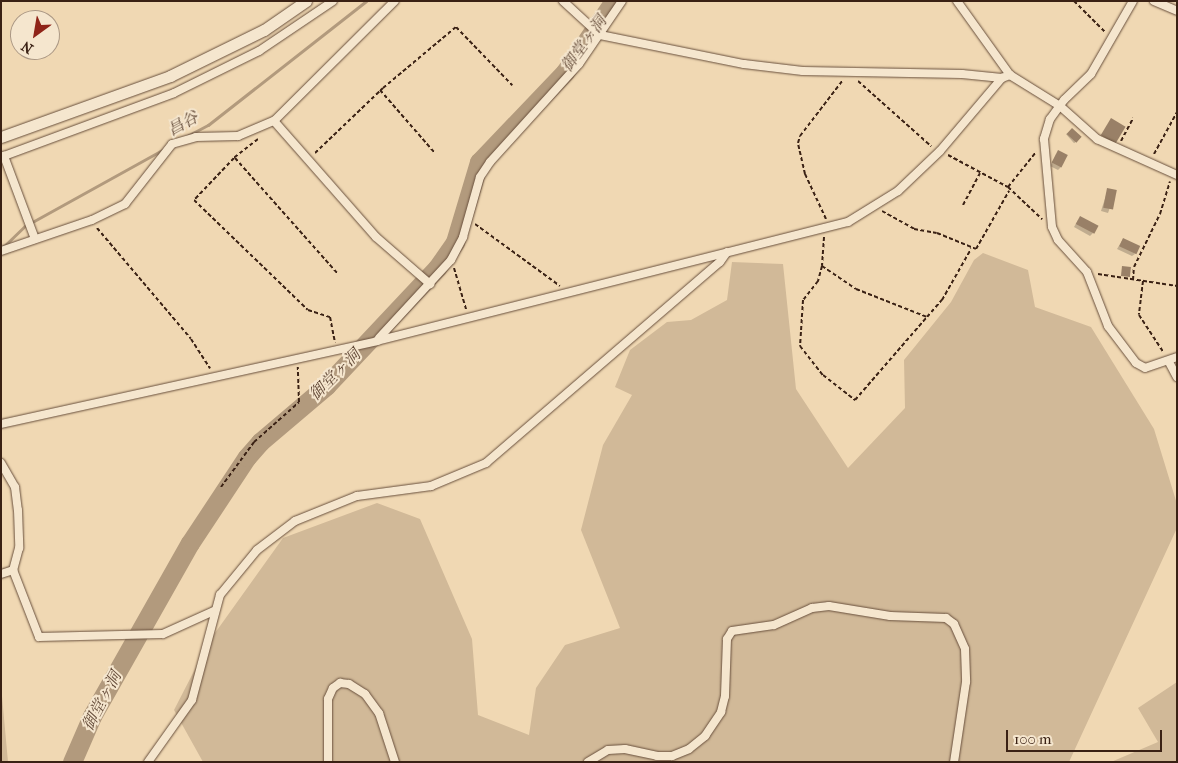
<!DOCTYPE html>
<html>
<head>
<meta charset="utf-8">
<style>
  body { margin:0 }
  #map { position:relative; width:1178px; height:763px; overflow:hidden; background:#f0d8b3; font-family:"IM FELL French Canon","Noto Serif JP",serif }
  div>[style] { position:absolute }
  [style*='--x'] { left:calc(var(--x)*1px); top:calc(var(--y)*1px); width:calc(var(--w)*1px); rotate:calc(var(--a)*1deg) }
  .green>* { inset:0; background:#d1b998 }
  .shadow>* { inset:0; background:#0003; transform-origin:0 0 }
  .stream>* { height:3px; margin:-1.5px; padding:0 1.5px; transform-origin:1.5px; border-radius:1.5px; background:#b29a7d }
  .river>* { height:19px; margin:-9.5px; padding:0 9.5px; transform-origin:9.5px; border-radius:9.5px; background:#b29a7d }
  .building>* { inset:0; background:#998067; transform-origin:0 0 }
  .path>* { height:2px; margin-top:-1px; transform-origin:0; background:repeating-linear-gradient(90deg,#3a2114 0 4px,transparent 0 6.5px) }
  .roads { filter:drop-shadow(0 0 1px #684f3c) drop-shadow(0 0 1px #684f3c) }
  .street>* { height:8px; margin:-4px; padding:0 4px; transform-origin:4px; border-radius:4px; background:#f5e6ce }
  .secondary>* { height:11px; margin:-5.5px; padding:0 5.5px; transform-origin:5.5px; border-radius:5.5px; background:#f5e6ce }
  span { translate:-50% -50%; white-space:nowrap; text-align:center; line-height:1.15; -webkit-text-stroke:4px #f5e6ce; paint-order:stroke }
  .water-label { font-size:16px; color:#644b39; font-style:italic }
  .frame { position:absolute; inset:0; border:2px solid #3a2114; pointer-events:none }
  .north { position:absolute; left:10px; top:10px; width:50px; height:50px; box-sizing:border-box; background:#f5e6ce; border:1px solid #aa9784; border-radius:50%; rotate:212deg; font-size:14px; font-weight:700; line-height:20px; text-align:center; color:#3a2114 }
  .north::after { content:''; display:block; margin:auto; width:18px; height:22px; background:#8f2418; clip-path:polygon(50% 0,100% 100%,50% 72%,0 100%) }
  .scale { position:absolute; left:1006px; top:730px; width:156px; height:22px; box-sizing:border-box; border:2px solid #3a2114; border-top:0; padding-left:6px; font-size:15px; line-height:18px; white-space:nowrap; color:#3a2114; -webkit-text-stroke:4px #f5e6ce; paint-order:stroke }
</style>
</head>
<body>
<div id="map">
  <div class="green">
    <div style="clip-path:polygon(983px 253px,1028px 270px,1035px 307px,1091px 327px,1154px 429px,1177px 504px,1177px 528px,1069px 762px,203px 762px,174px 710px,210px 640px,283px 538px,377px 503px,420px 519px,472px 639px,478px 715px,529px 735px,536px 688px,565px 645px,620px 628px,581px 530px,603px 445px,632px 395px,615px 387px,630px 350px,667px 322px,691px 320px,727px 300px,732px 262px,783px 264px,796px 389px,848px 468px,905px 408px,904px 360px,951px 302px,974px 260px)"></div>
    <div style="clip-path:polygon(1177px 682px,1177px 762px,1111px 762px,1158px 742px,1138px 708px)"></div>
    <div style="clip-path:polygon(1px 685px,8px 762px,1px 762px)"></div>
  </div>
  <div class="shadow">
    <div style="left:1072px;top:129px;width:12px;height:8px;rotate:48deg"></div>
    <div style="clip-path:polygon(1058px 152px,1061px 167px,1058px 170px,1050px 166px)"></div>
    <div style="clip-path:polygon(1108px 189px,1116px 191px,1108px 213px,1101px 211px)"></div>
    <div style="clip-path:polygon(1078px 220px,1093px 233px,1090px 236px,1074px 227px)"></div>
    <div style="clip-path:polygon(1123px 239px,1135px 254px,1132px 256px,1117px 249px)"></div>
  </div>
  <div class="stream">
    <div style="--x:187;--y:136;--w:24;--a:-28"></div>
    <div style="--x:208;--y:125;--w:201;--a:-38.1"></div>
    <div style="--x:2;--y:248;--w:32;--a:-44"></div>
    <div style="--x:25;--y:226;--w:161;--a:-29"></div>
  </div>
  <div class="river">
    <div style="--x:72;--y:762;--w:50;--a:-66.5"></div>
    <div style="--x:92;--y:716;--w:199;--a:-60.5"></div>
    <div style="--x:190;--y:543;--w:103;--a:-56.5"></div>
    <div style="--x:247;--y:457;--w:20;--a:-49"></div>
    <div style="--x:260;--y:442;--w:87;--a:-40.3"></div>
    <div style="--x:326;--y:386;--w:162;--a:-46.8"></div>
    <div style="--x:437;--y:268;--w:32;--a:-55"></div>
    <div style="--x:455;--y:242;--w:84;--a:-73.3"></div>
    <div style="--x:479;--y:162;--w:124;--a:-46.3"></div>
    <div style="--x:565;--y:72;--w:86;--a:-55.4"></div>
  </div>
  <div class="building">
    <div style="left:1111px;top:118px;width:17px;height:20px;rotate:31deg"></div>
    <div style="left:1072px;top:128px;width:13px;height:8px;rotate:42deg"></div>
    <div style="left:1058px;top:150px;width:11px;height:14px;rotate:27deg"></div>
    <div style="left:1107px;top:188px;width:10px;height:20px;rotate:11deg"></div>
    <div style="left:1080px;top:216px;width:21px;height:9px;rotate:28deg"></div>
    <div style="left:1123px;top:238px;width:19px;height:9px;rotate:25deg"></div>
    <div style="left:1122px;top:266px;width:9px;height:10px;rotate:6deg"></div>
  </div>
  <div class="path">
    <div style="--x:1074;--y:1;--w:45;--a:45"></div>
    <div style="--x:858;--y:81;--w:98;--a:41.7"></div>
    <div style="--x:380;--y:90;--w:82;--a:48.9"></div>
    <div style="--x:258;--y:139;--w:31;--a:142"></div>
    <div style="--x:234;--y:158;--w:58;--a:133.6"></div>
    <div style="--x:194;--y:200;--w:158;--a:44"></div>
    <div style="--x:308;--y:310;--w:23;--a:18"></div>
    <div style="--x:330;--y:317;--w:26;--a:79"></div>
    <div style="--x:1121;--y:141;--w:26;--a:-62"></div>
    <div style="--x:315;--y:153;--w:94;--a:-43.7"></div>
    <div style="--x:383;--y:88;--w:95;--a:-39.9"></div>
    <div style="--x:456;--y:27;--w:81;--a:46"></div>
    <div style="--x:1154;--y:154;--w:48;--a:-61.3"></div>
    <div style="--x:948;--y:155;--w:68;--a:28.1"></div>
    <div style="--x:1008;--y:187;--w:47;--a:43.3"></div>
    <div style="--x:235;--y:158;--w:155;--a:48.4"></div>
    <div style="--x:1008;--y:187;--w:45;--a:-51.3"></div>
    <div style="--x:963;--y:205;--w:36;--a:-62"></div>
    <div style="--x:882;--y:211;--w:37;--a:29"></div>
    <div style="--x:914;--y:229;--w:23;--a:10"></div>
    <div style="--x:937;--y:233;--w:42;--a:22.3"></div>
    <div style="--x:976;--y:249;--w:67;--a:-60.4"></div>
    <div style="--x:826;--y:219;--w:50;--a:-115"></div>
    <div style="--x:805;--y:174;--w:32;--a:-103"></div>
    <div style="--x:798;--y:143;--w:7;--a:-74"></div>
    <div style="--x:800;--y:136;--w:71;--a:-52.5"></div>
    <div style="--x:475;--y:224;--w:105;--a:36.1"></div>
    <div style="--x:97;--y:228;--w:145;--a:49.7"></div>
    <div style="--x:191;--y:339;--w:35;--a:57"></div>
    <div style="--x:824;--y:237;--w:29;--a:94"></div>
    <div style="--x:822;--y:266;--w:41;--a:34.1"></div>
    <div style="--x:856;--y:289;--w:76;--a:21.5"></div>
    <div style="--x:927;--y:317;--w:23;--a:-49"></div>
    <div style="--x:942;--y:300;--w:59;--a:-60.4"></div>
    <div style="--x:822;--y:266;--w:16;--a:105"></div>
    <div style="--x:818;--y:281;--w:24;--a:128"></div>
    <div style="--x:803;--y:300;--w:46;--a:93.7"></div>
    <div style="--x:800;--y:346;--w:37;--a:52"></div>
    <div style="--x:823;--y:375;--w:41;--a:38"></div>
    <div style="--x:855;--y:400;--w:110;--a:-49.1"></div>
    <div style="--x:454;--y:268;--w:43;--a:73.7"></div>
    <div style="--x:1098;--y:274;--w:80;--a:8.6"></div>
    <div style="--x:1133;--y:280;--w:13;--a:-86"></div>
    <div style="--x:1134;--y:267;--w:59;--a:-63.9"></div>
    <div style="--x:1160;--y:214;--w:34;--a:-73"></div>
    <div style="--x:1143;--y:281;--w:34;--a:97"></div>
    <div style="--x:1139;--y:315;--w:45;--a:56.7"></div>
    <div style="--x:221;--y:487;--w:56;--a:-53.7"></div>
    <div style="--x:254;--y:442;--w:60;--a:-41.6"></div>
    <div style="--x:299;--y:402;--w:35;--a:-92"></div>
  </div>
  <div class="roads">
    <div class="street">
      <div style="--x:563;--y:1;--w:50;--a:42.6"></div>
      <div style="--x:600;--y:35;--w:147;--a:11.4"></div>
      <div style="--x:744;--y:64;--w:59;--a:6.8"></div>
      <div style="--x:803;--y:71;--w:159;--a:1.1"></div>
      <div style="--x:962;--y:74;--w:40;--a:5.7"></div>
      <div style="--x:957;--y:1;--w:91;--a:54.4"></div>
      <div style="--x:1010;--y:75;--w:59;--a:31.8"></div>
      <div style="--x:1060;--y:106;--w:50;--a:41.7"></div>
      <div style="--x:1097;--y:139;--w:88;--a:24.2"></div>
      <div style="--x:1133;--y:1;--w:84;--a:119.9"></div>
      <div style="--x:1091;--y:74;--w:37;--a:136"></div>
      <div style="--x:1064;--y:100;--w:24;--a:126"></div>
      <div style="--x:1050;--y:119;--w:21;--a:107"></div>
      <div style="--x:1044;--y:139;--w:88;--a:84.8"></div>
      <div style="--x:1052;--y:227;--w:14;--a:65"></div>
      <div style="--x:1058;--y:240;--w:43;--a:47.8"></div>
      <div style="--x:1087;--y:272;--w:58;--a:68.7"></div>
      <div style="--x:1108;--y:326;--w:46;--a:52.9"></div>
      <div style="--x:1136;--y:363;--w:10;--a:29"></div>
      <div style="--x:1145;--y:368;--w:34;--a:-19"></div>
      <div style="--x:1154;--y:1;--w:25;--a:23"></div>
      <div style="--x:274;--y:121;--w:154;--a:48.7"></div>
      <div style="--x:376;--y:237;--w:72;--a:41"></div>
      <div style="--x:35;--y:239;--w:89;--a:-110.5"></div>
      <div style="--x:4;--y:156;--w:181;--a:-20.3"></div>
      <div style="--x:174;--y:93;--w:95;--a:-26.3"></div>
      <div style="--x:259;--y:51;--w:89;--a:-34"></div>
      <div style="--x:1;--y:251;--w:96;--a:-18.8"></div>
      <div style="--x:92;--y:220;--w:37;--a:-26"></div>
      <div style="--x:125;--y:204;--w:76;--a:-51.9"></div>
      <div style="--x:172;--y:144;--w:25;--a:-16"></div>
      <div style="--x:196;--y:137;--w:42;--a:-1.4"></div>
      <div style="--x:238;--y:136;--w:39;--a:-23"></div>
      <div style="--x:274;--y:121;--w:170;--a:-44.8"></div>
      <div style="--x:379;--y:338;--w:106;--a:-47.3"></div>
      <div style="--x:451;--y:260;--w:26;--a:-62"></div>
      <div style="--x:463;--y:237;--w:62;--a:-74.2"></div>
      <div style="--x:480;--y:177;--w:18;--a:-56"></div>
      <div style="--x:490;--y:162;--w:132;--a:-47.8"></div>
      <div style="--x:579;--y:64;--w:76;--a:-55.7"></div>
      <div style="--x:1169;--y:362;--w:17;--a:62"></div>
      <div style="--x:1;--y:424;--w:385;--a:-12.4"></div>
      <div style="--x:377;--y:341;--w:486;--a:-14.2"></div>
      <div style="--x:848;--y:222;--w:59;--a:-31.8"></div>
      <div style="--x:898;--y:191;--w:58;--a:-43.6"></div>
      <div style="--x:940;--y:151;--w:96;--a:-49.7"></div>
      <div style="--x:1002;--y:78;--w:9;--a:-21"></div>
      <div style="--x:1;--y:463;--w:28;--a:60"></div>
      <div style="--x:15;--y:487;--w:23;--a:83"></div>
      <div style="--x:18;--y:510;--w:38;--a:88"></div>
      <div style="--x:19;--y:548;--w:23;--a:105"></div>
      <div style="--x:13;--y:570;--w:72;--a:68.8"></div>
      <div style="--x:39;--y:637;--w:124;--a:-1.4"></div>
      <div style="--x:163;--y:634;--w:56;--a:-24.3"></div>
      <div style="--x:1;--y:574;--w:13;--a:-18"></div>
      <div style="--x:148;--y:762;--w:76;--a:-54.6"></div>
      <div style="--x:192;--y:700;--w:109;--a:-75.1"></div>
      <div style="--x:220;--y:595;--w:58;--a:-50.6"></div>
      <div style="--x:257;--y:550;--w:48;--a:-37.3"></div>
      <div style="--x:295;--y:521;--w:67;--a:-22"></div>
      <div style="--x:357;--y:496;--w:75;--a:-7.7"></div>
      <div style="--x:431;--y:486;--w:60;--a:-22.7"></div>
      <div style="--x:486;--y:463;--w:308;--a:-40.7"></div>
      <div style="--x:720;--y:262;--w:12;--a:-55"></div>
      <div style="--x:328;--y:762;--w:63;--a:-90"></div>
      <div style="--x:328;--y:699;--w:12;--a:-66"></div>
      <div style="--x:333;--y:688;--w:9;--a:-36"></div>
      <div style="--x:340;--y:683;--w:9;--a:6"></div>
      <div style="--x:349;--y:684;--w:19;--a:32"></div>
      <div style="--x:365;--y:694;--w:24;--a:54"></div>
      <div style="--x:379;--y:713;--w:52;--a:71.9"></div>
      <div style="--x:588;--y:762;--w:23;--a:-31"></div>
      <div style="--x:608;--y:750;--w:17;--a:-3"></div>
      <div style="--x:625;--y:749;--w:33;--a:12"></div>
      <div style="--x:657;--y:756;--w:15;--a:0"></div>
      <div style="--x:672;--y:756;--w:18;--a:-22"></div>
      <div style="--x:689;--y:749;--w:21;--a:-39"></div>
      <div style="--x:705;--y:736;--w:29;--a:-56"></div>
      <div style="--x:721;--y:712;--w:16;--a:-76"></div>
      <div style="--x:725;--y:696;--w:57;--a:-88"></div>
      <div style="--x:727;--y:639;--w:9;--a:-58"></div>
      <div style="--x:732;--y:631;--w:42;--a:-8.1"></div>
      <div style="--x:774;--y:625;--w:42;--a:-24.1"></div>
      <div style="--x:812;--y:608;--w:17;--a:-7"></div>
      <div style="--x:829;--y:606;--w:62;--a:9.3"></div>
      <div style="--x:890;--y:616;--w:56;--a:2"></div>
      <div style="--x:946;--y:618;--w:10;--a:37"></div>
      <div style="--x:954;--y:624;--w:27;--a:66"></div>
      <div style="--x:965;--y:649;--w:33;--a:88"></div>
      <div style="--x:966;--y:682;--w:81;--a:98.5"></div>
    </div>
    <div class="secondary">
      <div style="--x:1;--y:137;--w:180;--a:-19.8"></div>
      <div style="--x:170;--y:76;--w:105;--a:-26.1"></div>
      <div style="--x:264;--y:30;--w:51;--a:-34.6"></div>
    </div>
  </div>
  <div class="water-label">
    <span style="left:584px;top:44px;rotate:-54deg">御堂ヶ洞</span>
    <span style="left:183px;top:124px;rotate:-29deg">昌谷</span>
    <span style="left:335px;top:375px;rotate:-45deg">御堂ヶ洞</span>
    <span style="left:102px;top:701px;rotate:-62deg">御堂ヶ洞</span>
  </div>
  <div class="frame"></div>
  <div class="north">N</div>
  <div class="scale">100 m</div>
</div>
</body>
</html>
